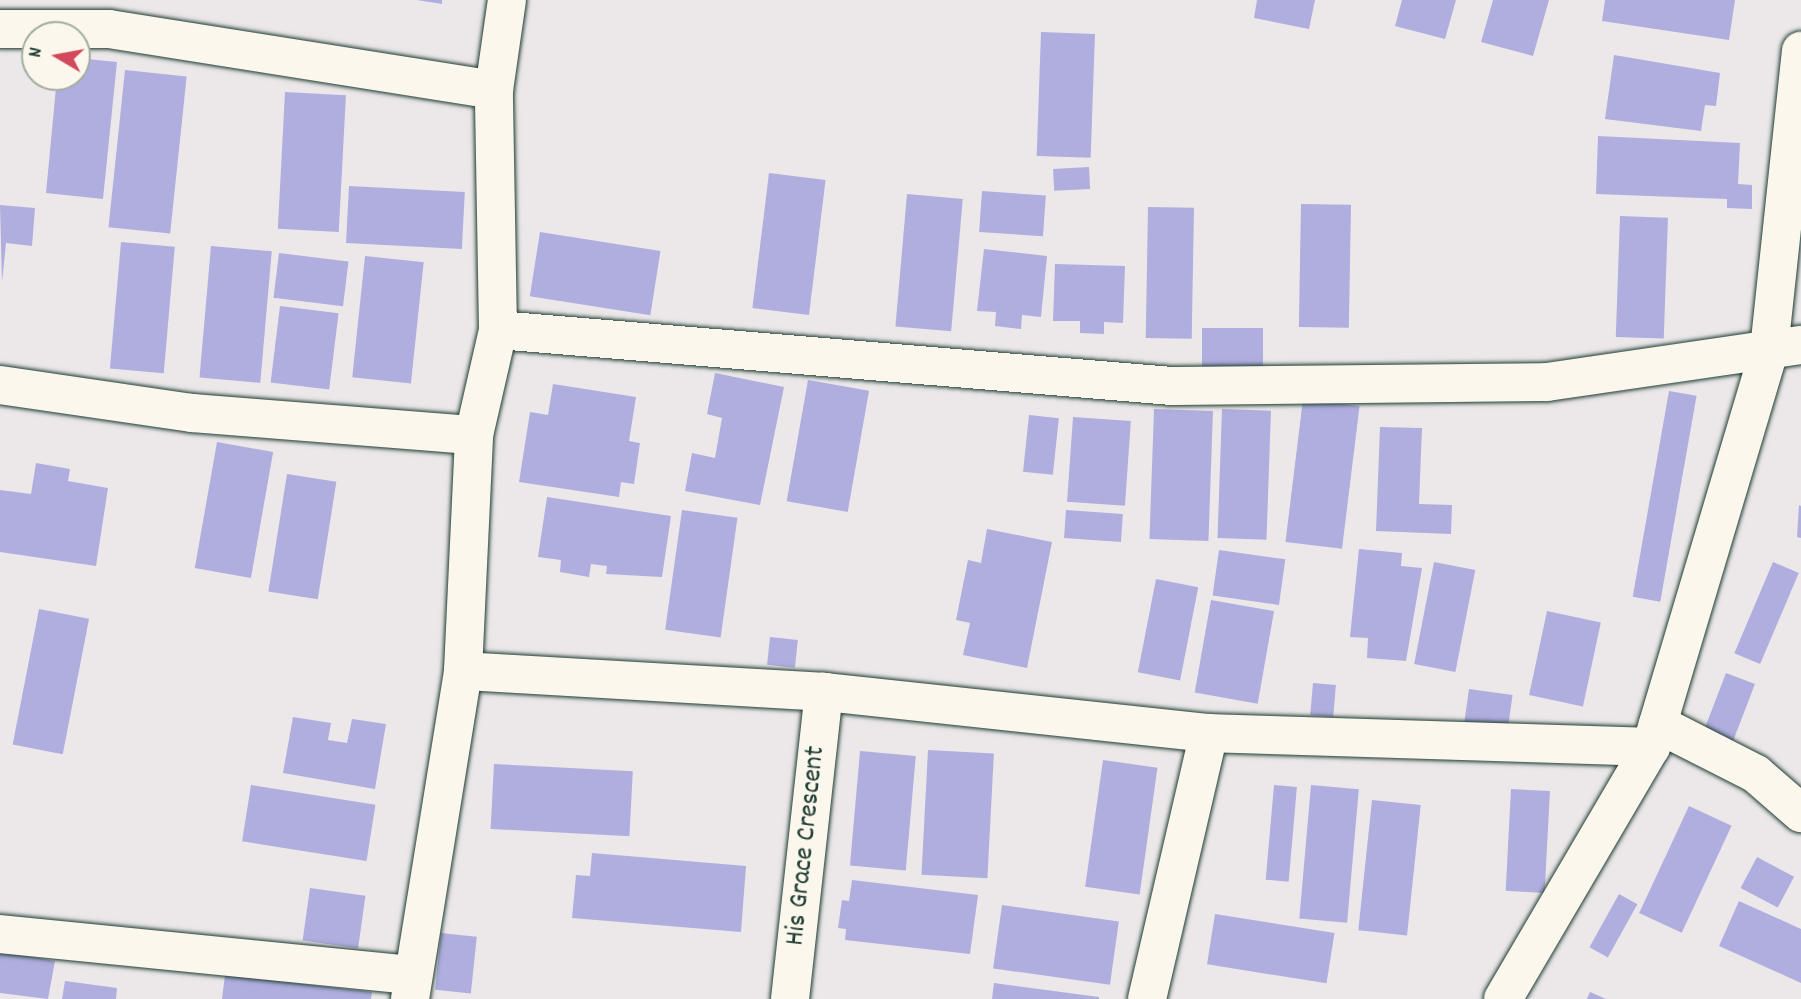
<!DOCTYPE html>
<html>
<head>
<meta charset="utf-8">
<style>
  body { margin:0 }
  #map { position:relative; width:1801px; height:999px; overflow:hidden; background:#ece8e9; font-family:Dekko,sans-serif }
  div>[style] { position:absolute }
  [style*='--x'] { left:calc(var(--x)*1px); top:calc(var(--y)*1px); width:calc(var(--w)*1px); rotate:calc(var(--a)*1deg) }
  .building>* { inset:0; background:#afaedf; transform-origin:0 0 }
  .roads { filter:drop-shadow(0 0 2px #1f3d34) drop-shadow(0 0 2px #1f3d34) }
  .minor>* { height:38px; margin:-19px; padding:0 19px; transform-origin:19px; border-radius:19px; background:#fbf7ec }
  span { translate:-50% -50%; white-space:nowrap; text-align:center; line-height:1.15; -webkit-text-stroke:5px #fbf7ec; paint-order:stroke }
  .street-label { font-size:28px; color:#1f3d34 }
  .north { position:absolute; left:21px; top:21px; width:70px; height:70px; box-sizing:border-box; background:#fbf7ec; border:2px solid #a3ada2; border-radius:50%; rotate:280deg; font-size:19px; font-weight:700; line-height:28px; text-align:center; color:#1f3d34 }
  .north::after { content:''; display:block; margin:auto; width:24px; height:32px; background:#d1495b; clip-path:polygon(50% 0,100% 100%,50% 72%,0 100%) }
</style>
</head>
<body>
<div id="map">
  <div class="building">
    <div style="clip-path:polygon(417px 0,442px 0,442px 4px)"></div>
    <div style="clip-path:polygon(1257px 0,1315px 0,1309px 29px,1254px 18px)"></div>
    <div style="clip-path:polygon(1402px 0,1456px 0,1445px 39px,1395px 26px)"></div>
    <div style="clip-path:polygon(1493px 0,1549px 0,1533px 56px,1481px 42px)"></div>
    <div style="clip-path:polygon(1605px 0,1735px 0,1729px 40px,1602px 21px)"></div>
    <div style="left:1041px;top:32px;width:54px;height:124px;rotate:2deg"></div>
    <div style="clip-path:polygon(1614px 55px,1720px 73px,1716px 106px,1705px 105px,1701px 131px,1605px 119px)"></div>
    <div style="clip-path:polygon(77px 58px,117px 62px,103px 199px,46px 193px,57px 77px,77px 77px)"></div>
    <div style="left:125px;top:70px;width:62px;height:158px;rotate:6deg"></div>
    <div style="left:285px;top:92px;width:61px;height:137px;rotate:3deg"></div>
    <div style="clip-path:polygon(1598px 136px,1740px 143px,1738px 184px,1752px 185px,1752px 209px,1727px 208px,1727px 199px,1596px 194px)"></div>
    <div style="left:1089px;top:167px;width:22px;height:36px;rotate:87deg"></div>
    <div style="left:769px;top:173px;width:57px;height:136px;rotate:7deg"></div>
    <div style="left:349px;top:186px;width:116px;height:57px;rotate:3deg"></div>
    <div style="left:982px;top:191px;width:64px;height:41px;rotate:4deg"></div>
    <div style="left:907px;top:194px;width:56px;height:133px;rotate:5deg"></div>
    <div style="left:1301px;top:204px;width:50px;height:123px;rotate:1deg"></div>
    <div style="clip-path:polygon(0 205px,35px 208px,32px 246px,6px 243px,2px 282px)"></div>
    <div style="left:1148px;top:207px;width:46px;height:131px;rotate:1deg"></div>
    <div style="left:1620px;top:216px;width:48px;height:121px;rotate:2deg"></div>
    <div style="left:540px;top:232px;width:122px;height:65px;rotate:9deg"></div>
    <div style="left:121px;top:242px;width:54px;height:127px;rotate:5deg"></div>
    <div style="left:211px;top:246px;width:61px;height:132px;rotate:5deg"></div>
    <div style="clip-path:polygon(984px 249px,1047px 256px,1041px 317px,1022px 315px,1021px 329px,995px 326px,996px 312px,977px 311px)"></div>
    <div style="left:279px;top:253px;width:70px;height:45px;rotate:7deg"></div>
    <div style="left:365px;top:256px;width:59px;height:122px;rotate:6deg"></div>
    <div style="clip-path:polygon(1055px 264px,1125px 266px,1123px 323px,1104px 322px,1104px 334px,1080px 333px,1080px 321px,1053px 321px)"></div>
    <div style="left:280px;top:306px;width:59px;height:77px;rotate:7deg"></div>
    <div style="left:1263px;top:328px;width:43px;height:61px;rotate:90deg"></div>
    <div style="clip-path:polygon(715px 373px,784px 387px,760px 505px,685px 491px,692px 453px,715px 458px,722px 418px,707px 414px)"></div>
    <div style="left:808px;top:380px;width:62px;height:123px;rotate:10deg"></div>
    <div style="clip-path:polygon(553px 384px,636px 397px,629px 441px,640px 443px,634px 484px,621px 482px,619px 497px,519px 482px,530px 412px,548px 415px)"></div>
    <div style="left:1669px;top:391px;width:28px;height:209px;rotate:10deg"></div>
    <div style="left:1303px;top:399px;width:57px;height:144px;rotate:7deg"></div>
    <div style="left:1154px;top:409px;width:59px;height:130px;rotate:2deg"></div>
    <div style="left:1222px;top:409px;width:49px;height:129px;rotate:2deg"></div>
    <div style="left:1029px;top:415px;width:30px;height:57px;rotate:6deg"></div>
    <div style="left:1073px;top:417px;width:58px;height:85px;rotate:4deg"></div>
    <div style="clip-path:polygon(1380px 427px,1422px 428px,1419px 504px,1452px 505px,1451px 534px,1376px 531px)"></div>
    <div style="left:217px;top:442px;width:57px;height:128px;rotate:10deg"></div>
    <div style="clip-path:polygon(36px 463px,70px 469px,68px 481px,108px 488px,96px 566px,0 552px,0 490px,31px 494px)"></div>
    <div style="left:287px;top:474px;width:50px;height:119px;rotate:9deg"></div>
    <div style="clip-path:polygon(547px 497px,671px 516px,662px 577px,606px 574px,607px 566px,591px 564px,589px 577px,560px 572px,561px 560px,538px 557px)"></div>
    <div style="clip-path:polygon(1799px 505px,1801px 506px,1801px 538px,1797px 537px)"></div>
    <div style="left:682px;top:510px;width:56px;height:121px;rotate:8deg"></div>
    <div style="left:1066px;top:510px;width:57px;height:28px;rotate:4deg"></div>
    <div style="clip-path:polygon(987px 529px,1052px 542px,1027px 668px,963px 655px,970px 623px,956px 620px,968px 560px,981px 563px)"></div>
    <div style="clip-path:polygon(1359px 549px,1402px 553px,1401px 566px,1422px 568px,1406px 661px,1367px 658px,1368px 638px,1350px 637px)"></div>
    <div style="left:1219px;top:550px;width:67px;height:46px;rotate:8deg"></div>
    <div style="left:1434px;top:562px;width:42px;height:104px;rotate:11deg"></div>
    <div style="left:1773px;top:562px;width:28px;height:99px;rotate:23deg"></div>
    <div style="left:1156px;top:579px;width:43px;height:95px;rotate:11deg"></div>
    <div style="left:1211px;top:600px;width:64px;height:94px;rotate:10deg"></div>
    <div style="left:39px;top:609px;width:51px;height:138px;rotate:11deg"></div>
    <div style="left:1547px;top:611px;width:55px;height:86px;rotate:12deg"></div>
    <div style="left:770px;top:637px;width:28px;height:28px;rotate:6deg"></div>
    <div style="left:1726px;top:673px;width:31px;height:61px;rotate:21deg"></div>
    <div style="left:1313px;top:683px;width:23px;height:32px;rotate:5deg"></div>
    <div style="left:1469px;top:689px;width:44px;height:38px;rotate:8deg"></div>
    <div style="clip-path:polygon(293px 717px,331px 723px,328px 740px,347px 743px,352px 719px,386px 724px,375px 789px,283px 773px)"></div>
    <div style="left:928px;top:750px;width:66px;height:125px;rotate:3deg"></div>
    <div style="left:860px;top:751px;width:56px;height:115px;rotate:5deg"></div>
    <div style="left:1103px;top:760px;width:55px;height:128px;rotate:8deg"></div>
    <div style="left:494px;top:764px;width:139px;height:65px;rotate:3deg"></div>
    <div style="left:251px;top:785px;width:126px;height:57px;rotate:9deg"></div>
    <div style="left:1274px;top:785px;width:23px;height:95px;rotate:5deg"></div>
    <div style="left:1311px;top:785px;width:48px;height:134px;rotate:5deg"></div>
    <div style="left:1511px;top:789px;width:39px;height:102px;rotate:3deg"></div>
    <div style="left:1372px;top:800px;width:49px;height:131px;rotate:6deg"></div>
    <div style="left:1689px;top:806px;width:47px;height:118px;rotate:25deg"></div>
    <div style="clip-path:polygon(592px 853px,746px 866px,741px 932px,572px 918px,576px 875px,590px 876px)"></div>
    <div style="left:1757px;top:857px;width:42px;height:35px;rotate:28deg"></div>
    <div style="clip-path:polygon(852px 880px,978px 895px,970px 954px,845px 940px,846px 929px,838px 928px,842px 900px,849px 901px)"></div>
    <div style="left:310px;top:888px;width:56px;height:53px;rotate:8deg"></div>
    <div style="left:1619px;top:894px;width:21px;height:61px;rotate:29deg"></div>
    <div style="clip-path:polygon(1739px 901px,1801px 929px,1801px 983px,1719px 946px)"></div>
    <div style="left:1002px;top:905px;width:118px;height:64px;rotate:8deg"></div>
    <div style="left:1215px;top:914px;width:121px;height:51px;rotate:9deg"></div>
    <div style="left:441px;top:933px;width:36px;height:57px;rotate:6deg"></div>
    <div style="clip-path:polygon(0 951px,55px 961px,48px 999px,0 993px)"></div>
    <div style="clip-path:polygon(225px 975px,372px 992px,371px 999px,222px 999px)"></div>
    <div style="clip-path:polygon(65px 981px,117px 988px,116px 999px,62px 999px)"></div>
    <div style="clip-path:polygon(994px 983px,1099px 997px,1099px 999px,992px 999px)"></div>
    <div style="clip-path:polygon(1590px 992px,1606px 999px,1587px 999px)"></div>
  </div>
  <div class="roads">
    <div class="minor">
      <div style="--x:0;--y:29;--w:109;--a:0"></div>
      <div style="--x:109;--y:29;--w:390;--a:9"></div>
      <div style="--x:498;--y:330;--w:676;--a:4.75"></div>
      <div style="--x:1172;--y:386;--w:375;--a:-0.6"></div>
      <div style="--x:1547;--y:382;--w:257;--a:-8.3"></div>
      <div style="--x:0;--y:385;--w:194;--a:8.3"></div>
      <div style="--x:192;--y:413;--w:283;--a:4.5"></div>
      <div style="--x:463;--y:671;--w:362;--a:3.3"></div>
      <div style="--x:824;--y:692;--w:387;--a:6.1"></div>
      <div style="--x:1209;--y:733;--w:442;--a:1.8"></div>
      <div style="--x:1658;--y:724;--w:110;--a:27"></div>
      <div style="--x:1756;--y:774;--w:60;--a:40.9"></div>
      <div style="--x:0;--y:934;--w:414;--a:5.7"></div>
      <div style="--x:410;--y:999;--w:332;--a:-80.8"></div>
      <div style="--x:463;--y:671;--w:236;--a:-87.3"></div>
      <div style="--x:474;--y:435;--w:108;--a:-77.1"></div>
      <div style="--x:498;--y:330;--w:240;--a:-91"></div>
      <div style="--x:494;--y:90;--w:91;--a:-81.8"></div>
      <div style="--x:790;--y:999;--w:309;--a:-83.7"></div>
      <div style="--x:1147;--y:999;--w:273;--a:-76.9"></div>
      <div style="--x:1503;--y:999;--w:292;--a:-59.6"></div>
      <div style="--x:1651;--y:747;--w:414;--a:-73.4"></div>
      <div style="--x:1769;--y:350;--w:301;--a:-83.9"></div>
    </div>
  </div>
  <div class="street-label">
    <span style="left:807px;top:846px;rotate:-84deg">His Grace Crescent</span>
  </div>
  <div class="north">N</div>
</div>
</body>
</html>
